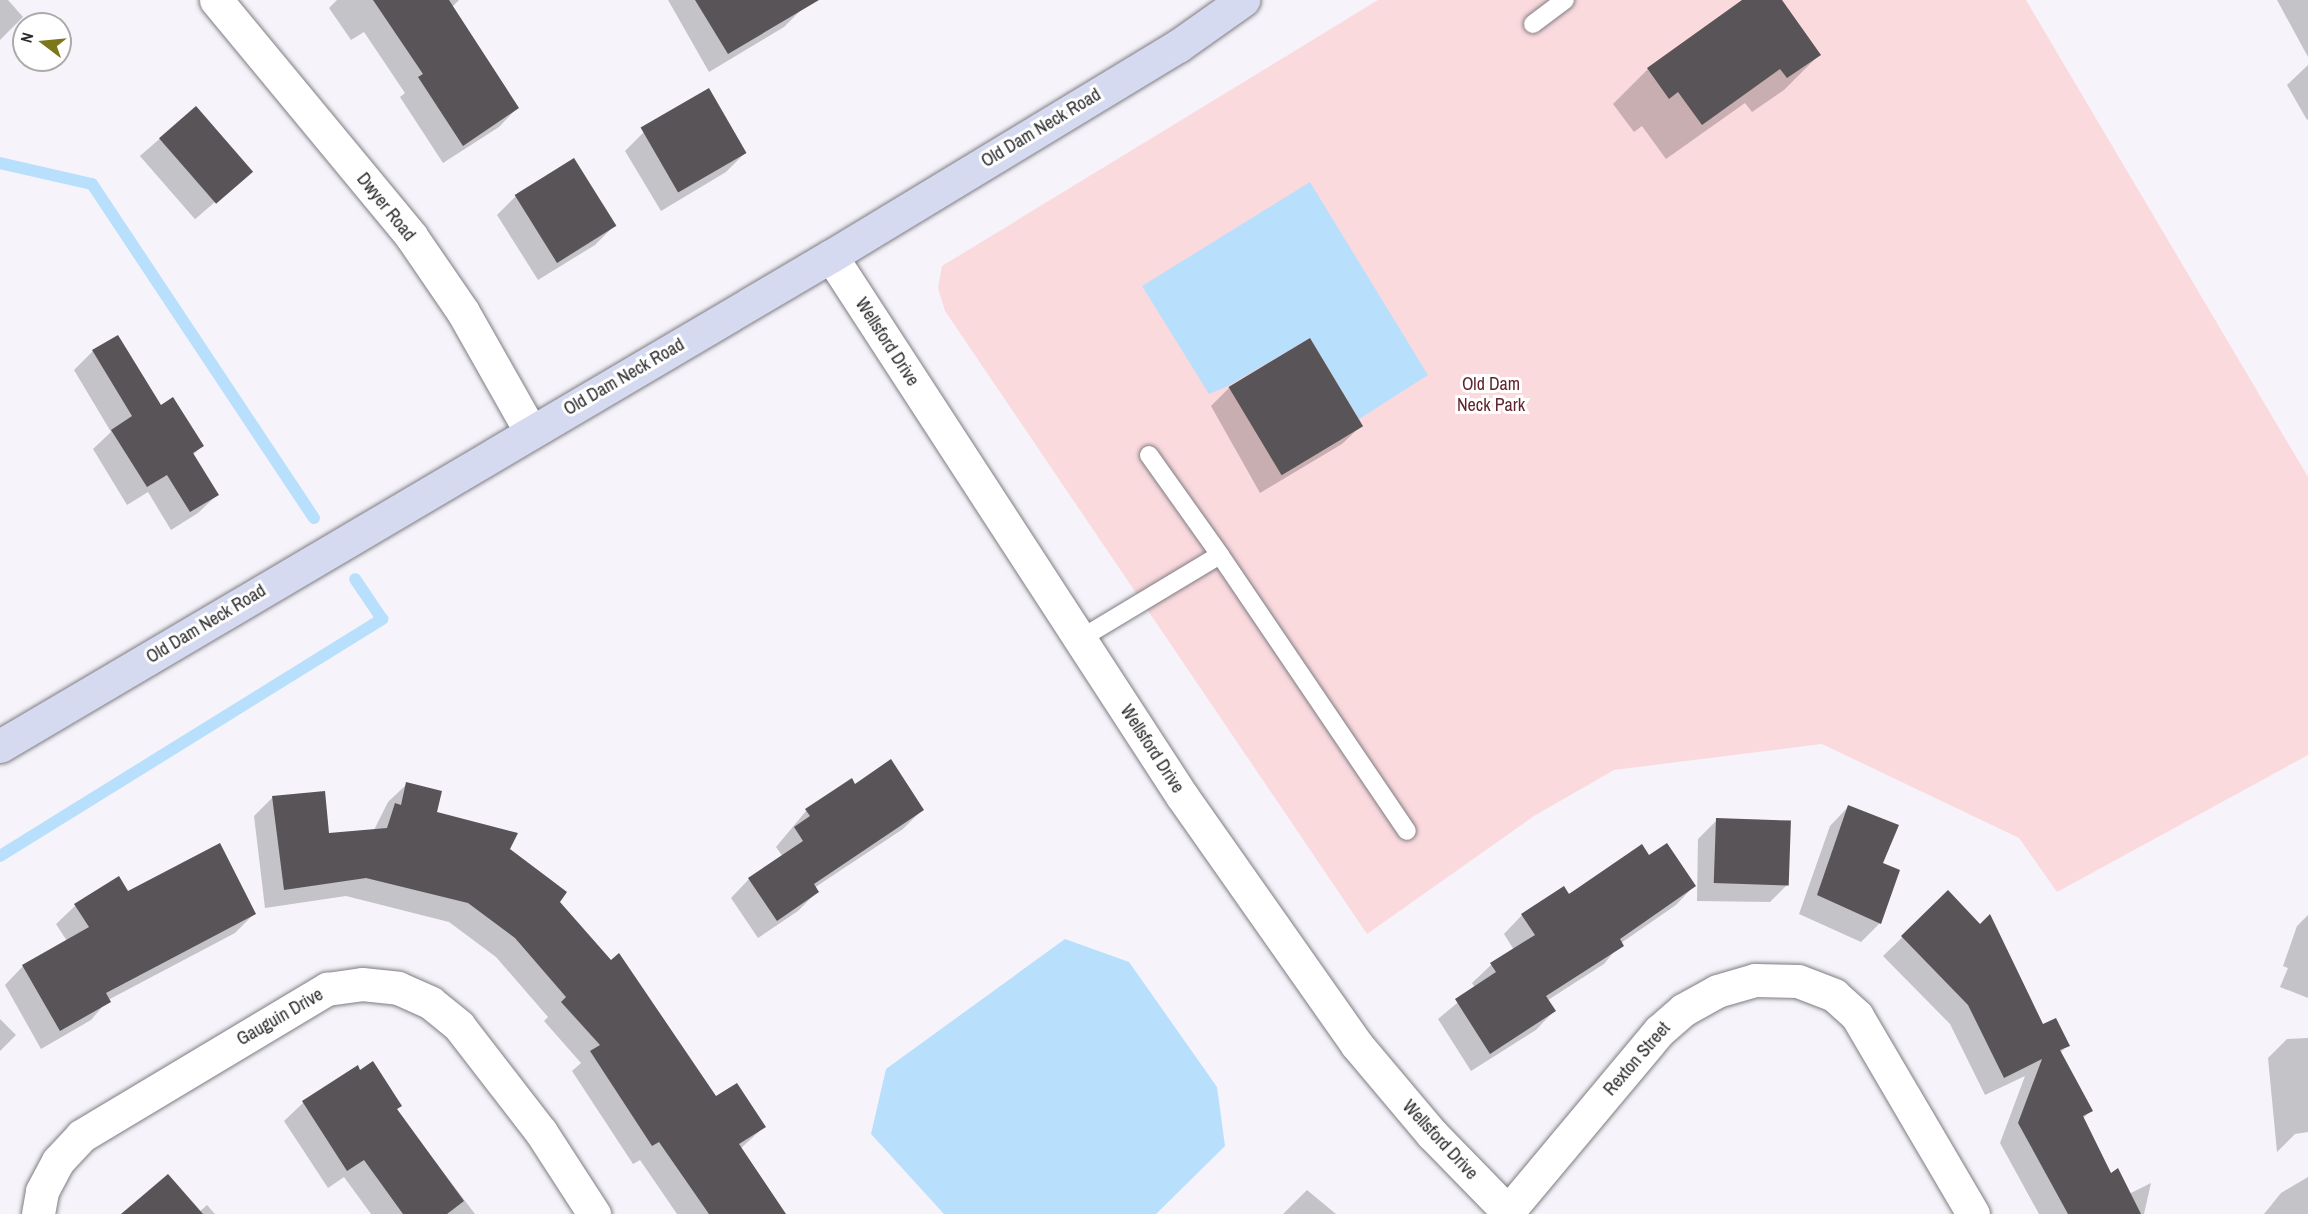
<!DOCTYPE html>
<html>
<head>
<meta charset="utf-8">
<style>
  body { margin:0 }
  #map { position:relative; width:2308px; height:1214px; overflow:hidden; background:#f6f4fa; font-family:"Archivo Narrow",sans-serif }
  div>[style] { position:absolute }
  [style*='--x'] { left:calc(var(--x)*1px); top:calc(var(--y)*1px); width:calc(var(--w)*1px); rotate:calc(var(--a)*1deg) }
  .green>* { inset:0; background:#fbdade }
  .water>* { inset:0; background:#b8dffc }
  .shadow>* { inset:0; background:#0003; transform-origin:0 0 }
  .stream>* { height:12px; margin:-6px; padding:0 6px; transform-origin:6px; border-radius:6px; background:#b8dffc }
  .building>* { inset:0; background:#595457; transform-origin:0 0 }
  .roads { filter:drop-shadow(0 0 2px #7f7c82) drop-shadow(0 0 2px #7f7c82) }
  .lane>* { height:18px; margin:-9px; padding:0 9px; transform-origin:9px; border-radius:9px; background:#fff }
  .street>* { height:33px; margin:-16.5px; padding:0 16.5px; transform-origin:16.5px; border-radius:16.5px; background:#fff }
  .secondary>* { height:33px; margin:-16.5px; padding:0 16.5px; transform-origin:16.5px; border-radius:16.5px; background:#d5daf1 }
  span { translate:-50% -50%; white-space:nowrap; text-align:center; line-height:1.15; -webkit-text-stroke:6px #fff; paint-order:stroke }
  .street-label { font-size:18px; color:#2c2c2e }
  .park-label { font-size:18px; color:#612532 }
  .north { position:absolute; left:12px; top:12px; width:60px; height:60px; box-sizing:border-box; background:#fff; border:2px solid #ababab; border-radius:50%; rotate:286deg; font-size:16px; font-weight:700; line-height:24px; text-align:center; color:#2c2c2e }
  .north::after { content:''; display:block; margin:auto; width:21px; height:27px; background:#7d771b; clip-path:polygon(50% 0,100% 100%,50% 72%,0 100%) }
</style>
</head>
<body>
<div id="map">
  <div class="green">
    <div style="clip-path:polygon(1378px 0,2026px 0,2308px 477px,2308px 755px,2057px 892px,2019px 838px,1822px 744px,1614px 770px,1534px 816px,1367px 934px,945px 311px,938px 288px,942px 266px)"></div>
  </div>
  <div class="water">
    <div style="clip-path:polygon(1310px 182px,1428px 375px,1359px 419px,1310px 338px,1228px 386px,1209px 394px,1142px 286px)"></div>
    <div style="clip-path:polygon(1065px 939px,1129px 962px,1217px 1087px,1225px 1146px,1156px 1214px,944px 1214px,871px 1134px,886px 1069px)"></div>
  </div>
  <div class="shadow">
    <div style="clip-path:polygon(0 0,8px 0,23px 17px,0 40px)"></div>
    <div style="clip-path:polygon(337px 0,459px 0,452px 7px,517px 108px,499px 127px,443px 163px,400px 97px,405px 93px,364px 32px,351px 40px,329px 8px)"></div>
    <div style="clip-path:polygon(668px 0,797px 0,802px 9px,784px 27px,709px 72px)"></div>
    <div style="clip-path:polygon(1745px 0,1780px 0,1819px 55px,1784px 90px,1752px 112px,1745px 103px,1666px 159px,1642px 126px,1634px 132px,1613px 104px,1648px 69px)"></div>
    <div style="clip-path:polygon(2277px 0,2308px 0,2308px 57px)"></div>
    <div style="clip-path:polygon(2308px 65px,2308px 119px,2307px 120px,2287px 85px)"></div>
    <div style="left:195px;top:108px;width:84px;height:73px;rotate:49deg"></div>
    <div style="clip-path:polygon(644px 132px,745px 153px,726px 172px,661px 211px,625px 151px)"></div>
    <div style="clip-path:polygon(516px 196px,614px 226px,595px 245px,538px 280px,497px 215px)"></div>
    <div style="clip-path:polygon(117px 337px,160px 407px,202px 446px,193px 455px,217px 495px,198px 513px,171px 530px,148px 492px,127px 505px,93px 449px,111px 432px,74px 370px,93px 351px)"></div>
    <div style="clip-path:polygon(1229px 388px,1361px 426px,1342px 444px,1260px 493px,1211px 406px)"></div>
    <div style="clip-path:polygon(851px 780px,855px 786px,922px 810px,903px 829px,814px 888px,817px 892px,798px 911px,758px 938px,731px 898px,749px 879px,783px 857px,776px 847px,806px 811px)"></div>
    <div style="clip-path:polygon(407px 784px,435px 813px,508px 850px,558px 902px,716px 1098px,764px 1127px,740px 1149px,784px 1214px,677px 1214px,640px 1160px,633px 1164px,572px 1071px,581px 1063px,544px 1021px,548px 1017px,496px 957px,449px 922px,346px 896px,265px 908px,254px 816px,272px 798px,328px 835px,374px 830px,388px 802px)"></div>
    <div style="clip-path:polygon(1848px 807px,1882px 864px,1898px 871px,1880px 923px,1861px 942px,1799px 914px,1830px 826px)"></div>
    <div style="clip-path:polygon(1717px 820px,1789px 883px,1770px 902px,1697px 901px,1698px 839px)"></div>
    <div style="clip-path:polygon(1649px 857px,1694px 886px,1676px 905px,1621px 943px,1604px 964px,1548px 1000px,1554px 1011px,1536px 1030px,1471px 1071px,1438px 1019px,1475px 988px,1472px 983px,1491px 965px,1514px 950px,1504px 934px,1522px 915px)"></div>
    <div style="clip-path:polygon(119px 878px,128px 893px,254px 914px,235px 933px,108px 1000px,91px 1020px,41px 1049px,5px 985px,23px 966px,67px 941px,56px 924px,75px 906px)"></div>
    <div style="clip-path:polygon(1948px 893px,2043px 1026px,2068px 1045px,2060px 1053px,2091px 1111px,2082px 1119px,2110px 1175px,2129px 1194px,2151px 1183px,2144px 1214px,2039px 1214px,2000px 1143px,2025px 1076px,1985px 1095px,1950px 1024px,1883px 956px)"></div>
    <div style="clip-path:polygon(2308px 915px,2308px 998px,2280px 987px,2288px 968px,2283px 966px,2297px 926px)"></div>
    <div style="clip-path:polygon(0 1019px,16px 1035px,0 1051px)"></div>
    <div style="clip-path:polygon(2308px 1038px,2308px 1132px,2295px 1134px,2277px 1152px,2268px 1058px,2287px 1039px)"></div>
    <div style="clip-path:polygon(357px 1067px,400px 1106px,396px 1110px,475px 1214px,371px 1214px,344px 1177px,328px 1188px,284px 1121px,303px 1103px)"></div>
    <div style="clip-path:polygon(2308px 1177px,2308px 1214px,2264px 1214px,2281px 1193px)"></div>
    <div style="clip-path:polygon(1307px 1190px,1336px 1214px,1283px 1214px)"></div>
    <div style="clip-path:polygon(207px 1205px,215px 1214px,124px 1214px,199px 1212px)"></div>
  </div>
  <div class="stream">
    <div style="--x:0;--y:163;--w:94;--a:12.9"></div>
    <div style="--x:92;--y:184;--w:401;--a:56.4"></div>
    <div style="--x:0;--y:856;--w:450;--a:-31.8"></div>
    <div style="--x:382;--y:619;--w:48;--a:-124"></div>
  </div>
  <div class="building">
    <div style="clip-path:polygon(373px 0,449px 0,519px 108px,463px 146px,418px 77px,423px 74px)"></div>
    <div style="clip-path:polygon(695px 0,819px 0,728px 54px)"></div>
    <div style="clip-path:polygon(1742px 0,1782px 0,1821px 55px,1787px 78px,1780px 69px,1702px 125px,1678px 92px,1669px 99px,1647px 68px)"></div>
    <div style="left:709px;top:88px;width:75px;height:79px;rotate:60deg"></div>
    <div style="left:196px;top:106px;width:87px;height:49px;rotate:49deg"></div>
    <div style="left:574px;top:158px;width:80px;height:70px;rotate:58deg"></div>
    <div style="clip-path:polygon(118px 335px,161px 405px,173px 397px,204px 446px,193px 453px,219px 495px,190px 512px,167px 475px,147px 487px,111px 430px,132px 416px,92px 350px)"></div>
    <div style="left:1310px;top:338px;width:103px;height:95px;rotate:59deg"></div>
    <div style="clip-path:polygon(891px 759px,924px 810px,814px 884px,819px 892px,777px 921px,748px 878px,803px 841px,794px 827px,810px 816px,805px 809px,852px 778px,855px 784px)"></div>
    <div style="clip-path:polygon(406px 782px,442px 791px,437px 812px,518px 833px,510px 849px,567px 892px,560px 902px,611px 960px,619px 953px,716px 1096px,737px 1083px,766px 1127px,739px 1144px,786px 1214px,709px 1214px,659px 1142px,652px 1146px,590px 1051px,600px 1045px,561px 1002px,566px 997px,515px 938px,468px 903px,366px 878px,284px 890px,272px 796px,325px 791px,329px 833px,387px 828px,395px 803px,401px 805px)"></div>
    <div style="clip-path:polygon(1848px 805px,1899px 825px,1883px 863px,1900px 870px,1881px 924px,1817px 895px)"></div>
    <div style="left:1716px;top:818px;width:75px;height:65px;rotate:2deg"></div>
    <div style="clip-path:polygon(220px 843px,256px 914px,106px 993px,111px 1002px,60px 1031px,22px 965px,89px 927px,74px 904px,119px 876px,128px 891px)"></div>
    <div style="clip-path:polygon(1667px 843px,1696px 886px,1620px 939px,1624px 946px,1546px 996px,1556px 1011px,1490px 1054px,1455px 999px,1496px 972px,1490px 963px,1535px 935px,1521px 914px,1564px 886px,1569px 894px,1642px 844px,1649px 855px)"></div>
    <div style="clip-path:polygon(1948px 890px,1980px 924px,1990px 914px,2043px 1024px,2056px 1018px,2070px 1046px,2060px 1050px,2093px 1111px,2083px 1116px,2111px 1173px,2118px 1168px,2141px 1214px,2068px 1214px,2018px 1123px,2042px 1059px,2004px 1078px,1968px 1005px,1901px 936px)"></div>
    <div style="clip-path:polygon(373px 1061px,402px 1106px,397px 1109px,464px 1201px,447px 1214px,403px 1214px,364px 1160px,347px 1171px,302px 1101px,358px 1065px,360px 1070px)"></div>
    <div style="clip-path:polygon(168px 1174px,203px 1214px,121px 1214px)"></div>
  </div>
  <div class="roads">
    <div class="lane">
      <div style="--x:1533;--y:24;--w:40;--a:-37"></div>
      <div style="--x:1149;--y:455;--w:123;--a:54.6"></div>
      <div style="--x:1080;--y:639;--w:163;--a:-31"></div>
      <div style="--x:1220;--y:555;--w:333;--a:55.9"></div>
    </div>
    <div class="street">
      <div style="--x:216;--y:0;--w:306;--a:50.4"></div>
      <div style="--x:411;--y:236;--w:92;--a:55.6"></div>
      <div style="--x:463;--y:312;--w:138;--a:60.5"></div>
      <div style="--x:831;--y:256;--w:644;--a:56.98"></div>
      <div style="--x:1182;--y:796;--w:304;--a:54.9"></div>
      <div style="--x:1357;--y:1045;--w:116;--a:49.9"></div>
      <div style="--x:1432;--y:1134;--w:112;--a:45.7"></div>
      <div style="--x:38;--y:1214;--w:23;--a:-80"></div>
      <div style="--x:42;--y:1191;--w:34;--a:-62"></div>
      <div style="--x:58;--y:1161;--w:34;--a:-47"></div>
      <div style="--x:81;--y:1136;--w:287;--a:-30.9"></div>
      <div style="--x:327;--y:989;--w:35;--a:-8"></div>
      <div style="--x:362;--y:984;--w:36;--a:6"></div>
      <div style="--x:398;--y:988;--w:36;--a:24"></div>
      <div style="--x:431;--y:1003;--w:36;--a:39"></div>
      <div style="--x:459;--y:1026;--w:134;--a:52.3"></div>
      <div style="--x:541;--y:1132;--w:98;--a:57.1"></div>
      <div style="--x:1506;--y:1214;--w:239;--a:-50.1"></div>
      <div style="--x:1659;--y:1031;--w:32;--a:-41"></div>
      <div style="--x:1683;--y:1010;--w:39;--a:-29"></div>
      <div style="--x:1717;--y:991;--w:40;--a:-16"></div>
      <div style="--x:1755;--y:980;--w:43;--a:1.3"></div>
      <div style="--x:1798;--y:981;--w:39;--a:21"></div>
      <div style="--x:1834;--y:995;--w:31;--a:42"></div>
      <div style="--x:1857;--y:1016;--w:229;--a:59.6"></div>
    </div>
    <div class="secondary">
      <div style="--x:0;--y:746;--w:965;--a:-30.53"></div>
      <div style="--x:831;--y:256;--w:406;--a:-31.2"></div>
      <div style="--x:1178;--y:46;--w:80;--a:-35.3"></div>
    </div>
  </div>
  <div class="street-label">
    <span style="left:1041px;top:128px;rotate:-31deg">Old Dam Neck Road</span>
    <span style="left:386px;top:207px;rotate:51deg">Dwyer Road</span>
    <span style="left:887px;top:342px;rotate:57deg">Wellsford Drive</span>
    <span style="left:624px;top:377px;rotate:-30deg">Old Dam Neck Road</span>
    <span style="left:206px;top:624px;rotate:-31deg">Old Dam Neck Road</span>
    <span style="left:1152px;top:749px;rotate:57deg">Wellsford Drive</span>
    <span style="left:280px;top:1017px;rotate:-30deg">Gauguin Drive</span>
    <span style="left:1637px;top:1059px;rotate:-49deg">Rexton Street</span>
    <span style="left:1440px;top:1140px;rotate:47deg">Wellsford Drive</span>
  </div>
  <div class="park-label">
    <span style="left:1491px;top:395px">Old Dam<br>Neck Park</span>
  </div>
  <div class="north">N</div>
</div>
</body>
</html>
